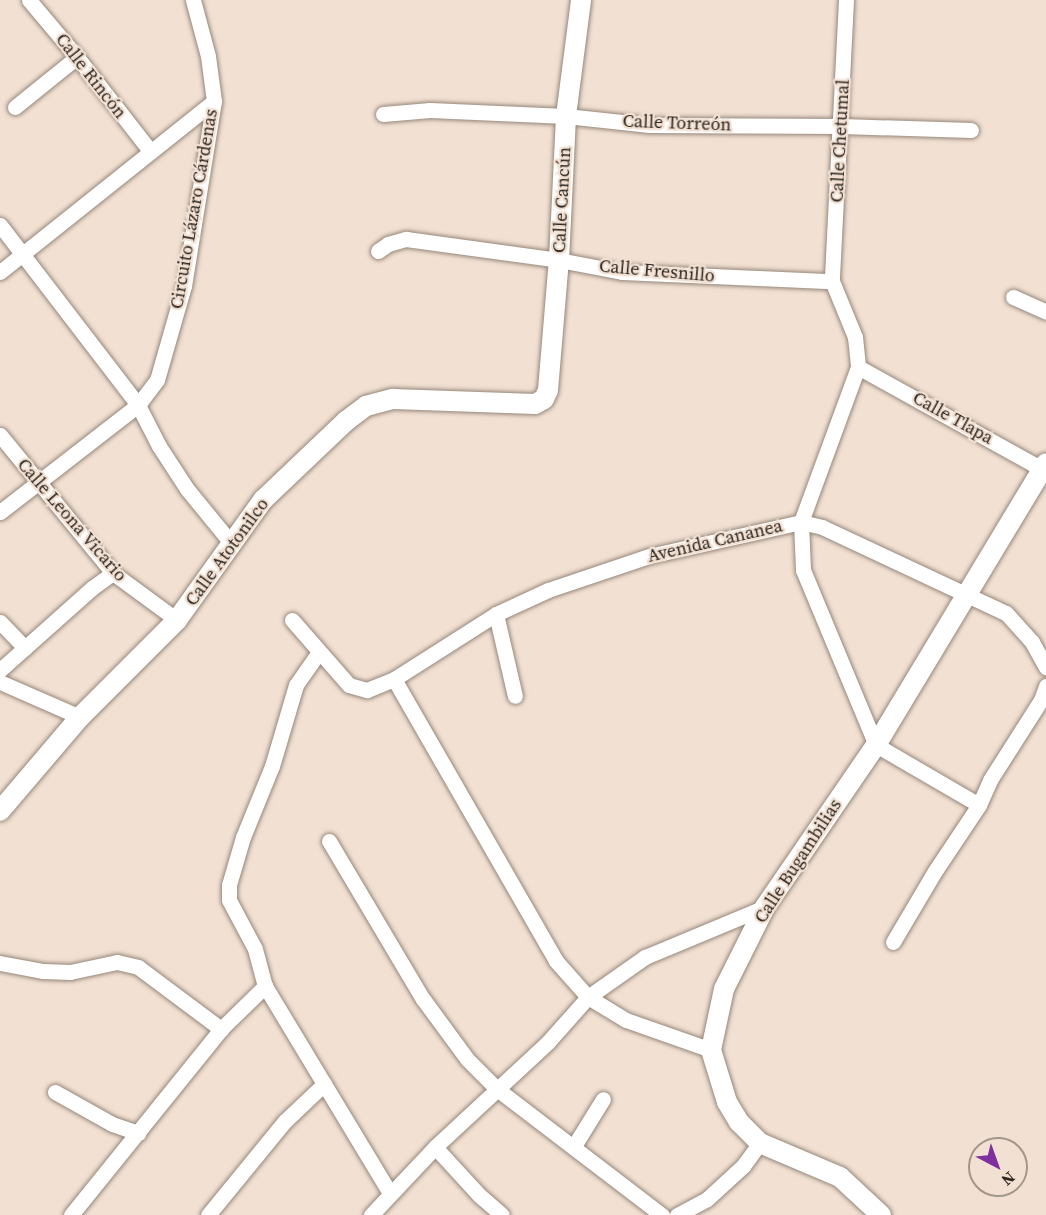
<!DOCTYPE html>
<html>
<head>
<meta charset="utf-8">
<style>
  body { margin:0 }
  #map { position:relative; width:1046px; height:1215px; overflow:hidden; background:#f2e1d3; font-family:"Source Serif 4",serif }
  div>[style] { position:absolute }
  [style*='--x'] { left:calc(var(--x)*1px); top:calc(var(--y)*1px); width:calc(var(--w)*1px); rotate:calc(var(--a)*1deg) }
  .roads { filter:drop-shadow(0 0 2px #96877a) drop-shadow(0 0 2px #96877a) }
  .minor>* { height:15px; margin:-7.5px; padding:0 7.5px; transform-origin:7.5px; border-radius:7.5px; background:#fff }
  .tertiary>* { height:20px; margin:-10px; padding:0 10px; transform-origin:10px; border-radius:10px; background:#fff }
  span { translate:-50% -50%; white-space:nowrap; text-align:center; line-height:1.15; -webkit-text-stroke:4.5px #f2e1d3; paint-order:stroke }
  .street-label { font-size:18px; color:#2c2620 }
  .north { position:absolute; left:968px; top:1137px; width:60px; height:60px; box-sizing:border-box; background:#f2e1d3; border:2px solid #a3968b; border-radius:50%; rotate:139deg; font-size:16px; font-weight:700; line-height:24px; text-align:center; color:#2c2620 }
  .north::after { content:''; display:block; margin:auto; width:21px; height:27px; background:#802f9f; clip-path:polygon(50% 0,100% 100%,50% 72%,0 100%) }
</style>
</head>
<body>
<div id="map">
  <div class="roads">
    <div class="minor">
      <div style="--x:29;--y:0;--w:75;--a:49.9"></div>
      <div style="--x:77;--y:57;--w:120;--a:52.1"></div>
      <div style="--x:846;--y:0;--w:281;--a:92.9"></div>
      <div style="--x:832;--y:281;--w:61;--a:67.7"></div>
      <div style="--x:855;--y:337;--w:30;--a:84"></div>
      <div style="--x:858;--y:367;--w:165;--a:110.2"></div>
      <div style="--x:801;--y:522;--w:48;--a:87.6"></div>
      <div style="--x:803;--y:570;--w:190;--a:67.4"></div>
      <div style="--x:876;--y:745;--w:119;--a:30.2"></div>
      <div style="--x:15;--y:107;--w:80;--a:-38.9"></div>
      <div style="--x:383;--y:114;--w:47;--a:-4.9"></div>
      <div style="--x:430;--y:110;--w:136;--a:2.5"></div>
      <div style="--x:566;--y:116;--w:84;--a:6.1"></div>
      <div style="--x:650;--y:125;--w:192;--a:0.3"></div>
      <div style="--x:842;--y:126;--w:129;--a:1.8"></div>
      <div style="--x:0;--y:225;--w:227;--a:52.5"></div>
      <div style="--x:138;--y:405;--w:46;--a:62.9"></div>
      <div style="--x:159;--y:446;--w:51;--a:56.9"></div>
      <div style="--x:187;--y:489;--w:71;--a:50.7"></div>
      <div style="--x:378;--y:251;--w:12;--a:-35"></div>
      <div style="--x:388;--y:244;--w:19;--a:-16"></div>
      <div style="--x:406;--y:239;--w:154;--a:7.8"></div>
      <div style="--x:559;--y:260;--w:64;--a:10.8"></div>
      <div style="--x:622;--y:272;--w:210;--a:2.5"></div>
      <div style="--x:0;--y:272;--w:274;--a:-38.6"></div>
      <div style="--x:1013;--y:297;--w:36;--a:24"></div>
      <div style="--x:858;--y:367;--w:215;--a:29"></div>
      <div style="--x:0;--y:435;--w:178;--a:50.7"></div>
      <div style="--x:113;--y:573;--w:79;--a:36.3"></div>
      <div style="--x:0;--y:512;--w:175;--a:-37.8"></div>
      <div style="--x:138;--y:405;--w:31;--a:-53"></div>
      <div style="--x:157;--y:380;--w:98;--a:-74"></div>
      <div style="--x:184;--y:286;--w:187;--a:-80.8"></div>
      <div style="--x:214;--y:101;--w:45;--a:-97.6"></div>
      <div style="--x:208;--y:56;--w:58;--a:-105"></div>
      <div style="--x:496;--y:614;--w:84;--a:77"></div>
      <div style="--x:292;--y:620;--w:86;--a:48.8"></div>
      <div style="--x:349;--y:685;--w:19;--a:16"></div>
      <div style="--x:367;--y:690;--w:29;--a:-22"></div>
      <div style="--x:394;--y:679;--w:121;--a:-32.5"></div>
      <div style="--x:496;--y:614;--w:57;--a:-24.8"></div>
      <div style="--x:548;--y:590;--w:107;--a:-18.6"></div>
      <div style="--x:649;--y:556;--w:156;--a:-12.6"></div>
      <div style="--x:801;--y:522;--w:22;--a:13"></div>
      <div style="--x:822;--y:527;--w:203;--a:25.1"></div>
      <div style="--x:1006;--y:613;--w:39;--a:48"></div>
      <div style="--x:1032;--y:642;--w:29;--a:61"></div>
      <div style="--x:0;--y:622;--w:36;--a:46"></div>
      <div style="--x:319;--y:652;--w:40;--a:124.9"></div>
      <div style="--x:296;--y:685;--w:84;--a:106.5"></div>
      <div style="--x:272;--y:766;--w:77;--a:112.2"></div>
      <div style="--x:243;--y:837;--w:50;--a:106.3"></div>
      <div style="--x:229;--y:885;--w:15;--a:90"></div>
      <div style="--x:229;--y:900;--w:55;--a:62"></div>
      <div style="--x:255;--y:949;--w:38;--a:75"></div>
      <div style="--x:265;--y:986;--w:242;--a:58.9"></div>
      <div style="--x:0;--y:670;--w:123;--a:-41.7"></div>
      <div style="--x:92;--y:588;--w:26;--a:-36"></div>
      <div style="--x:394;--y:679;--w:325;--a:60.1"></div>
      <div style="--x:556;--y:961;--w:48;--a:48.4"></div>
      <div style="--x:588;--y:997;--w:44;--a:31.2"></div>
      <div style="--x:626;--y:1020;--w:90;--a:19.4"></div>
      <div style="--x:0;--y:682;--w:87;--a:23.6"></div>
      <div style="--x:329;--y:841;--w:184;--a:59.3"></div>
      <div style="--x:423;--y:999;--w:74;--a:53.7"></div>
      <div style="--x:467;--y:1059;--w:42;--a:45"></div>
      <div style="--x:497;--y:1089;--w:208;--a:37.4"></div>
      <div style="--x:893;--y:942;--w:82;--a:-59.4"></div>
      <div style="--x:935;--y:871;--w:79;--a:-56.3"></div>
      <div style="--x:979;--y:805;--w:27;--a:-66"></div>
      <div style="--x:990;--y:780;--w:95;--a:-57.5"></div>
      <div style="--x:1041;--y:700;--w:15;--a:-70"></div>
      <div style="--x:0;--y:963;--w:44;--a:10.5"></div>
      <div style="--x:43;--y:971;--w:27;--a:2"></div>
      <div style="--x:70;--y:972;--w:48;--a:-12"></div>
      <div style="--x:117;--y:962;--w:22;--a:13"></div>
      <div style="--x:138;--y:967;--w:104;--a:36.8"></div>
      <div style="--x:55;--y:1092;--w:65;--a:29.3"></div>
      <div style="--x:112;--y:1124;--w:28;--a:19"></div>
      <div style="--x:574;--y:1146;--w:55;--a:-58.3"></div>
      <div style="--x:435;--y:1147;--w:65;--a:47.5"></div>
      <div style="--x:479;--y:1195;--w:30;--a:41"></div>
      <div style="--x:71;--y:1215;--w:239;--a:-51.1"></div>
      <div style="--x:221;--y:1029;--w:62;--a:-44.3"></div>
      <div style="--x:208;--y:1215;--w:122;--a:-50.7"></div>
      <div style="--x:285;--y:1121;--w:54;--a:-43.5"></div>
      <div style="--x:371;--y:1215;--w:93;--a:-46.7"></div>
      <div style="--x:435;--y:1147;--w:154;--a:-42.9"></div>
      <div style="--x:548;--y:1042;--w:60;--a:-48.4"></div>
      <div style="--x:588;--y:997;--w:70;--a:-35.1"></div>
      <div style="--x:645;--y:957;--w:130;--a:-22.6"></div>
      <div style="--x:677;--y:1215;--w:34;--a:-28"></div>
      <div style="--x:707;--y:1199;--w:49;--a:-42.5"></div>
      <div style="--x:743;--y:1166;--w:29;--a:-54"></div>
    </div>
    <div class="tertiary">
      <div style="--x:0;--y:811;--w:123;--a:-49.6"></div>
      <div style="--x:80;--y:717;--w:137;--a:-45"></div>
      <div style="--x:177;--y:620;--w:148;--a:-54.4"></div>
      <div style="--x:263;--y:500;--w:115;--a:-43.6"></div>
      <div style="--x:346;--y:421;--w:25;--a:-37"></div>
      <div style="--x:366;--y:406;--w:28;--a:-15"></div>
      <div style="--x:393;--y:399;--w:142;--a:2"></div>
      <div style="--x:535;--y:404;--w:10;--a:-29"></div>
      <div style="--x:544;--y:399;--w:10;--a:-66"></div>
      <div style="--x:548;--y:390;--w:130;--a:-85.2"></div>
      <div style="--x:559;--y:260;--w:144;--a:-87.2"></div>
      <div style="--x:566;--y:116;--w:117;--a:-82.6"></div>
      <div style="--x:881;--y:1215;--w:56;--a:-137.2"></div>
      <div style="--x:840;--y:1177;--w:87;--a:-157"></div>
      <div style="--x:760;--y:1143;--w:30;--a:-135"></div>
      <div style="--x:739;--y:1122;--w:23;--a:-121"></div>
      <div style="--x:727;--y:1102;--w:54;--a:-107.1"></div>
      <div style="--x:711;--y:1050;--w:62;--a:-78"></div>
      <div style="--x:724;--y:989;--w:92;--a:-63.4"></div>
      <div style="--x:765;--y:907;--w:196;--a:-55.6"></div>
      <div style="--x:876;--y:745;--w:329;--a:-58.9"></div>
    </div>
  </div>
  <div class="street-label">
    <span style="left:91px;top:76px;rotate:52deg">Calle Rincón</span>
    <span style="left:677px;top:123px;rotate:2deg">Calle Torreón</span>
    <span style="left:840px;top:141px;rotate:-87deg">Calle Chetumal</span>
    <span style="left:562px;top:200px;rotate:-87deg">Calle Cancún</span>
    <span style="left:194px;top:209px;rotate:-80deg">Circuito Lázaro Cárdenas</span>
    <span style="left:657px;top:271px;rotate:5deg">Calle Fresnillo</span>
    <span style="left:953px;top:418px;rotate:29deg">Calle Tlapa</span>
    <span style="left:72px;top:520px;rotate:49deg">Calle Leona Vicario</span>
    <span style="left:715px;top:541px;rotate:-13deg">Avenida Cananea</span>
    <span style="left:227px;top:552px;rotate:-54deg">Calle Atotonilco</span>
    <span style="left:798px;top:861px;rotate:-57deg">Calle Bugambilias</span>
  </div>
  <div class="north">N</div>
</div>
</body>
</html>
